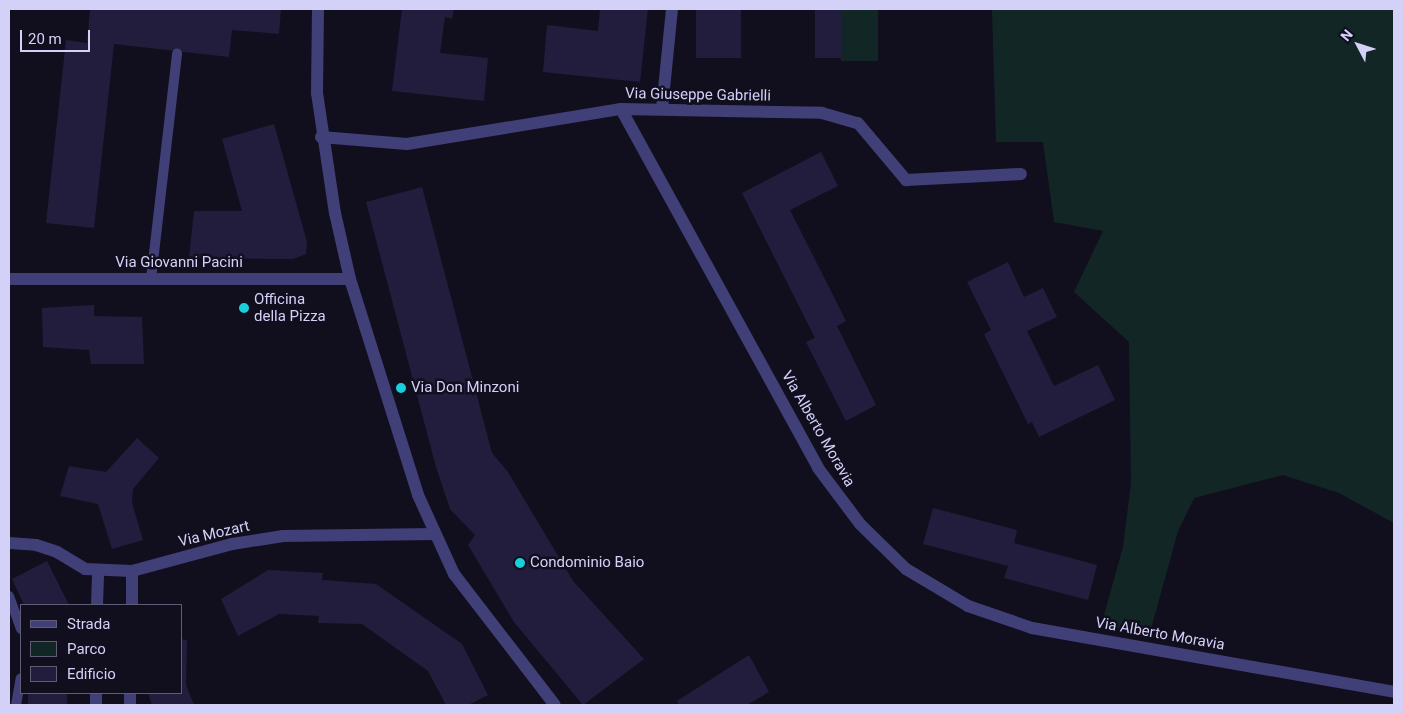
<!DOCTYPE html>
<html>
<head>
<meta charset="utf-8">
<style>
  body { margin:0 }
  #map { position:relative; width:1403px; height:714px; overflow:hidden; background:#110f1e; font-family:Roboto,sans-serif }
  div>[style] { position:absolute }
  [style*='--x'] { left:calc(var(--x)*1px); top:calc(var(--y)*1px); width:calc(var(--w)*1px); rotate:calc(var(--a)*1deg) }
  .green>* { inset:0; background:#122725; transform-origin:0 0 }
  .building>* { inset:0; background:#221d3c; transform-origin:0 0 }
  .lane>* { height:10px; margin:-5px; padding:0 5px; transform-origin:5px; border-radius:5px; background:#403f77 }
  .street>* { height:12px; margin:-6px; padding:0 6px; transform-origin:6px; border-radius:6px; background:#403f77 }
  .dots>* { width:14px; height:14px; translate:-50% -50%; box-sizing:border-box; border:2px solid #110f1e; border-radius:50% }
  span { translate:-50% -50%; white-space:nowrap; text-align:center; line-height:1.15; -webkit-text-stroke:5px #110f1e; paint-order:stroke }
  .street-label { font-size:15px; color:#d4d1f9 }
  .poi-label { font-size:15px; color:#d4d1f9 }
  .left { translate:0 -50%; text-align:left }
  .frame { position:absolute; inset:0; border:10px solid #d4d1f9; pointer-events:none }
  .legend { position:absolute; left:20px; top:604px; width:162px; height:90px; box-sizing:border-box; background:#110f1e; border:1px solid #5f5d76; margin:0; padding:6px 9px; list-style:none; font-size:15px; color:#d4d1f9 }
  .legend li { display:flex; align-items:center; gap:10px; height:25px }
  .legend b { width:25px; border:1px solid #5f5d76 }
  .north { position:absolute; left:1333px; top:20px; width:50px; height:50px; -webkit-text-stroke:4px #110f1e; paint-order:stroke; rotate:310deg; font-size:14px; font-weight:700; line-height:20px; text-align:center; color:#d4d1f9 }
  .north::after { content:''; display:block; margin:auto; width:18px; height:22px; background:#d4d1f9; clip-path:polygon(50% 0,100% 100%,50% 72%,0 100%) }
  .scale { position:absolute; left:20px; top:30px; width:70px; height:22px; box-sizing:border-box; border:2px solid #d4d1f9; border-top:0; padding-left:6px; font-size:15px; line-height:18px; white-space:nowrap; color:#d4d1f9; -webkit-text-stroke:4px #110f1e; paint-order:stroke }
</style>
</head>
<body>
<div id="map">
  <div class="green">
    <div style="left:841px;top:9px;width:37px;height:52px"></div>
    <div style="clip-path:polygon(992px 9px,1394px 9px,1394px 523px,1339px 493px,1283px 475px,1194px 498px,1178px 531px,1149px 636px,1101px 626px,1123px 547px,1131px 483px,1129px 342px,1074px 292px,1103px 231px,1054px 222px,1043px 142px,996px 142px)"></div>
  </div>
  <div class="building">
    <div style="clip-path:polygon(90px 9px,281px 9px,279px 34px,232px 30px,229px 57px,114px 44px,94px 228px,46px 223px,66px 40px,87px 43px)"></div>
    <div style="clip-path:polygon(402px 9px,454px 9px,452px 19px,445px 17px,440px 53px,488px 58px,484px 101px,392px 91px)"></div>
    <div style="clip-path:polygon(600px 9px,648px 9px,640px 82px,543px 72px,547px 25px,598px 31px)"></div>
    <div style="left:696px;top:9px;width:45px;height:49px"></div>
    <div style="left:815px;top:9px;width:26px;height:49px"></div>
    <div style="clip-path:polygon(274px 124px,307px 242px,306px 254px,293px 259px,189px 258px,194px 211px,242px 211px,222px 139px)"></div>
    <div style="clip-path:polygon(821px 152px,838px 186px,790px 210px,846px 321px,837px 326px,876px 405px,846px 421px,806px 342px,815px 338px,742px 193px)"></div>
    <div style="clip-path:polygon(422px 187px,492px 453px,508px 472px,573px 581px,644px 659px,583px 705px,514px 622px,468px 545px,475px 535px,450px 509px,436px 467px,366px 202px)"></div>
    <div style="clip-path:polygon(1008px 262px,1024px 297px,1043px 288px,1057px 317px,1027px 331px,1054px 386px,1098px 365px,1115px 400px,1039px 437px,1032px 422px,1028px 424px,984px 334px,991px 330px,967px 282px)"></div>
    <div style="clip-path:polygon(94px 305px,94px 316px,142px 317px,144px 364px,91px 364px,89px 350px,43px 347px,42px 308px)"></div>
    <div style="clip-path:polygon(137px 438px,159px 458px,133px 489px,132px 503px,143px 540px,112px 549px,98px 504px,60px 496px,69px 466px,106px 472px)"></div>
    <div style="clip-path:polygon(933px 508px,1017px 530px,1014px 543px,1097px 565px,1088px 600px,1004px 578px,1008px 566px,923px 544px)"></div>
    <div style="clip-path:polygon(47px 561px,69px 605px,24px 605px,12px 579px)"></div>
    <div style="clip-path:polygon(268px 570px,323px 573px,322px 580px,376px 584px,462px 644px,488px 695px,468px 705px,446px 705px,428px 671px,362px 624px,318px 623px,319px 616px,279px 614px,238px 636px,221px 599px)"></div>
    <div style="clip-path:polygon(181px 639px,187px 640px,186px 685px,194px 705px,152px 705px,148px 693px,181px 693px)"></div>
    <div style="clip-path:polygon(749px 655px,769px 692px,747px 705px,679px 705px,677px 701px)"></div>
    <div style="left:28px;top:693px;width:39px;height:12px"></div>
  </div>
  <div class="lane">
    <div style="--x:151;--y:279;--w:227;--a:-83.4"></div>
    <div style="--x:9;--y:596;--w:35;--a:70"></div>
    <div style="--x:16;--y:705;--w:27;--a:-80"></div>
  </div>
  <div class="street">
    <div style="--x:318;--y:9;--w:84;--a:90.7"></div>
    <div style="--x:317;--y:93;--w:121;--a:81.5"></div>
    <div style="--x:335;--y:213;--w:68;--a:77.2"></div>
    <div style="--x:350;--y:279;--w:226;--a:72.5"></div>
    <div style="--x:418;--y:495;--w:87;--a:65.5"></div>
    <div style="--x:454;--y:574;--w:165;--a:52.4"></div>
    <div style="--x:621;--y:109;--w:409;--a:61.2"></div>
    <div style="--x:818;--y:468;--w:70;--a:53.1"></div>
    <div style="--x:860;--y:524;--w:64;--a:44.4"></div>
    <div style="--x:906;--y:569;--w:72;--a:30.8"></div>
    <div style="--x:968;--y:606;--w:68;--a:19"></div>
    <div style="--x:1032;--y:628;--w:368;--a:10"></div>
    <div style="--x:662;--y:109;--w:100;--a:-84.3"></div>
    <div style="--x:321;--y:137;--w:86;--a:4.7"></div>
    <div style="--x:407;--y:144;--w:217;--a:-9.3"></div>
    <div style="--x:621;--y:109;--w:201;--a:1.1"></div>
    <div style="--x:822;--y:113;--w:37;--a:16"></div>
    <div style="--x:858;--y:123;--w:75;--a:49.9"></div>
    <div style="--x:906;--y:180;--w:115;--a:-3"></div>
    <div style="--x:9;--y:279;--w:341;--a:0"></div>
    <div style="--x:9;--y:543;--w:27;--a:4"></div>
    <div style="--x:36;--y:545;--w:22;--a:18"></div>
    <div style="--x:57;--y:552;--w:33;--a:31"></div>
    <div style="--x:85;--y:569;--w:47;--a:2.4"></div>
    <div style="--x:132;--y:571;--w:104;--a:-15.1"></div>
    <div style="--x:232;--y:544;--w:52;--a:-8.9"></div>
    <div style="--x:283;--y:536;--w:152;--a:-0.8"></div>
    <div style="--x:97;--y:605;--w:34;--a:-88"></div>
    <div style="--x:132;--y:605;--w:34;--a:-90"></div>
    <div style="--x:96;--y:705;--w:12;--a:-90"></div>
    <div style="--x:130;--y:705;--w:12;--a:-90"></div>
  </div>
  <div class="dots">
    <div style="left:244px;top:308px;background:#1bcedb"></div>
    <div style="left:401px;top:388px;background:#1bcedb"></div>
    <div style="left:520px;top:563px;background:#1bcedb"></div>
  </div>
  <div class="street-label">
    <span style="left:698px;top:95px;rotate:1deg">Via Giuseppe Gabrielli</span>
    <span style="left:179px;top:263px">Via Giovanni Pacini</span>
    <span style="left:818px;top:429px;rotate:60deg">Via Alberto Moravia</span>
    <span style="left:214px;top:534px;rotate:-13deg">Via Mozart</span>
    <span style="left:1160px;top:634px;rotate:10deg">Via Alberto Moravia</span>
  </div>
  <div class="poi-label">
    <span class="left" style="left:254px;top:308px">Officina<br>della Pizza</span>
    <span class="left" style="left:411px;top:388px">Via Don Minzoni</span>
    <span class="left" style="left:530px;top:563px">Condominio Baio</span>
  </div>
  <div class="frame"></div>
  <ul class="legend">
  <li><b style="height:6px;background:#403f77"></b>Strada</li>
  <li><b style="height:14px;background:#122725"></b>Parco</li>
  <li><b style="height:14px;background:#221d3c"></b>Edificio</li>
  </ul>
  <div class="north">N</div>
  <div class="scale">20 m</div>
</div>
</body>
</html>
